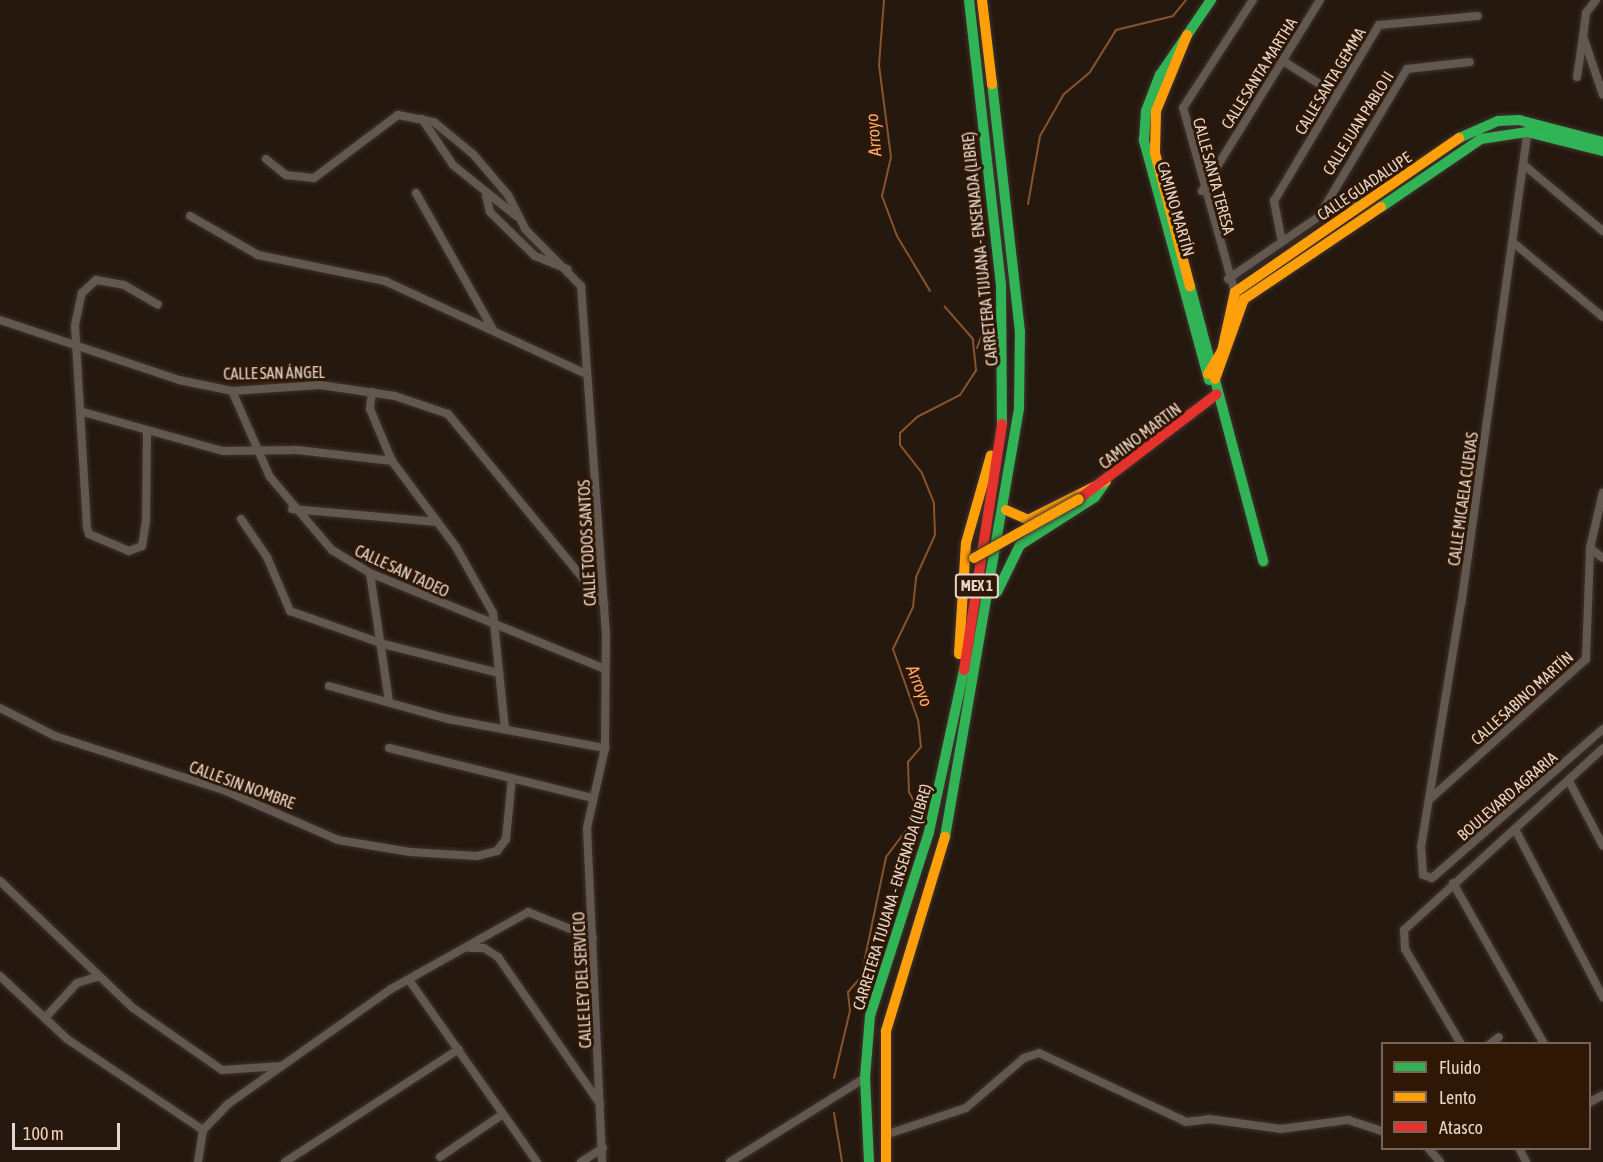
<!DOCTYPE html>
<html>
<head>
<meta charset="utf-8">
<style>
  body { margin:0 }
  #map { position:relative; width:1603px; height:1162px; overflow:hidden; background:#25180f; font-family:"Asap Condensed",sans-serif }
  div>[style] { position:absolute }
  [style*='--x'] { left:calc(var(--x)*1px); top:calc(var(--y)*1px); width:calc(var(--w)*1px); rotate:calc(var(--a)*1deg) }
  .stream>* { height:2px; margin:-1px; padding:0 1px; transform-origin:1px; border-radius:1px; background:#88542d }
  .roads { filter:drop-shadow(0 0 2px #3e332d) drop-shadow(0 0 2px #3e332d) }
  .street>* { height:8px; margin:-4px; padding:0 4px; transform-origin:4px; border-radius:4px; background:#625850 }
  .fast>* { height:10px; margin:-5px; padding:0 5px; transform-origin:5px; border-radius:5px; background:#30b455 }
  .slow>* { height:10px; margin:-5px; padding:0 5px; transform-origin:5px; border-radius:5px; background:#ff9f0a }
  .jam>* { height:10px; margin:-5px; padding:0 5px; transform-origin:5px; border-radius:5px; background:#e5322d }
  .bridges { filter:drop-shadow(0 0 2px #3e332d) drop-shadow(0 0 2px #3e332d) }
  .slow-bridge>* { height:10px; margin:-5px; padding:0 5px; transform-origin:5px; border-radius:5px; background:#ff9f0a }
  span { translate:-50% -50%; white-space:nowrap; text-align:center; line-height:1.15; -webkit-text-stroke:6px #2f1705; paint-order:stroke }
  .shield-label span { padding:2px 4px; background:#2f1705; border:2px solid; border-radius:4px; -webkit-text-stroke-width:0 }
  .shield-label { font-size:15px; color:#e6d5ca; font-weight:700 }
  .street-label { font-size:16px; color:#e6d5ca }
  .water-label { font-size:18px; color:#fba96d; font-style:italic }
  .legend { position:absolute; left:1381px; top:1042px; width:210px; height:108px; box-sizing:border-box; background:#2f1705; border:2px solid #786354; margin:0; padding:8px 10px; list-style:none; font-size:18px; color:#e6d5ca }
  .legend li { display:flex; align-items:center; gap:12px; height:30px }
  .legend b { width:30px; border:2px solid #786354 }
  .scale { position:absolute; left:12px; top:1123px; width:108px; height:27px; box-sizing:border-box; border:3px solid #e6d5ca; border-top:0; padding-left:8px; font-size:18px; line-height:21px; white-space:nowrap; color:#e6d5ca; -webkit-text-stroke:4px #2f1705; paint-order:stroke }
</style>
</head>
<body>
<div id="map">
  <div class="stream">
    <div style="--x:884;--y:0;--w:65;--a:94.4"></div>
    <div style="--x:879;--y:65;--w:93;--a:82.6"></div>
    <div style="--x:891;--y:157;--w:40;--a:103"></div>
    <div style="--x:882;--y:196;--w:43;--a:69.4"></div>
    <div style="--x:897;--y:236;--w:64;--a:59"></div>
    <div style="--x:1028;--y:204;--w:69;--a:-80"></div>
    <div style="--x:1040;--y:136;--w:48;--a:-60.3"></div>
    <div style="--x:1064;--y:94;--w:34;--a:-40"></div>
    <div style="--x:1090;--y:72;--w:49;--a:-58.2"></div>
    <div style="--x:1116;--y:30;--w:59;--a:-13.8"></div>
    <div style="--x:1173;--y:16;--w:21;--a:-51"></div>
    <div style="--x:977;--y:348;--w:33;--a:-70"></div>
    <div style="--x:834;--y:1078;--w:69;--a:-76.6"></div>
    <div style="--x:850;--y:1011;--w:19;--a:-96"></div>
    <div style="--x:848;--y:992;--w:20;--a:-49"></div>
    <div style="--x:861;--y:977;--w:123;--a:-78.2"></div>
    <div style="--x:886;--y:857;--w:56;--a:-52.9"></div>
    <div style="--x:920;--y:812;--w:23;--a:-119"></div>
    <div style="--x:909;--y:792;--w:30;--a:-92"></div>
    <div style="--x:908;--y:762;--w:20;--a:-49"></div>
    <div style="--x:921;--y:747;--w:27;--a:-96"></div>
    <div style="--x:918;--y:720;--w:75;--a:-109.4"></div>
    <div style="--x:893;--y:649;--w:47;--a:-64.5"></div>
    <div style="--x:913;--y:607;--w:30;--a:-84"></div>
    <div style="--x:916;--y:577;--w:46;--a:-65.7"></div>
    <div style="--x:935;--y:535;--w:32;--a:-92"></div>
    <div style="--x:934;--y:503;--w:32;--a:-112"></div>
    <div style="--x:922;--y:473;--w:36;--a:-128"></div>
    <div style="--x:900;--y:445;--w:12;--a:-90"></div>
    <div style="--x:900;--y:433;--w:23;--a:-43"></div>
    <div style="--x:917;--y:417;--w:48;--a:-27.1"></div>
    <div style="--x:960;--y:395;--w:30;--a:-57"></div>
    <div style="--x:976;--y:370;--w:31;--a:-96"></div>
    <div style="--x:973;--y:339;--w:43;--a:-131.2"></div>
    <div style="--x:834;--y:1113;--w:50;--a:80.7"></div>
  </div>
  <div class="roads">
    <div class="street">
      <div style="--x:1596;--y:0;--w:16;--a:128"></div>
      <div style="--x:1586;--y:13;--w:23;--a:97"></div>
      <div style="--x:1583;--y:36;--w:62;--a:71.3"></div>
      <div style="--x:1283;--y:61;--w:64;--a:32.2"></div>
      <div style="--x:1577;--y:77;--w:40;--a:-81.5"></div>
      <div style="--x:422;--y:119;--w:55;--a:56"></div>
      <div style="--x:453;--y:165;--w:81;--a:39"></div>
      <div style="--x:1528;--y:129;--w:479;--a:98"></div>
      <div style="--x:1461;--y:603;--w:246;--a:99.3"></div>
      <div style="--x:1421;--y:846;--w:29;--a:86"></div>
      <div style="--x:1423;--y:875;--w:9;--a:18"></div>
      <div style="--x:1432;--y:878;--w:227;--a:-41.1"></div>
      <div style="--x:266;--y:159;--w:26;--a:39"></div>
      <div style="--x:286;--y:175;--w:28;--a:6"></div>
      <div style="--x:314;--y:178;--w:105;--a:-36.9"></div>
      <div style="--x:398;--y:115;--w:37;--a:11"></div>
      <div style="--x:434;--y:122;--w:50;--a:39.4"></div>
      <div style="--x:473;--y:154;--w:54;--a:49.5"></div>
      <div style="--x:508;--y:195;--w:38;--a:63"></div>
      <div style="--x:525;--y:229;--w:80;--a:45.5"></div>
      <div style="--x:581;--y:286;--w:347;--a:85.9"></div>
      <div style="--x:606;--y:632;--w:116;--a:90.5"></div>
      <div style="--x:605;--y:748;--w:82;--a:102.7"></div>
      <div style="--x:587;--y:828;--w:334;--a:87.4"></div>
      <div style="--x:1524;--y:165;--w:103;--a:39.9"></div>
      <div style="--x:1202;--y:191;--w:225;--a:-58.3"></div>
      <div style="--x:416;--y:193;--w:155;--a:60.6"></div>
      <div style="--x:486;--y:196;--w:16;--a:76"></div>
      <div style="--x:490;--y:212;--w:63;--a:44.4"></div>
      <div style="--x:535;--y:256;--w:35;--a:22"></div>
      <div style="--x:190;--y:216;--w:78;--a:29.8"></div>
      <div style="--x:258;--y:255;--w:130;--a:11.6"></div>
      <div style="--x:385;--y:281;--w:219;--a:24.8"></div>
      <div style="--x:1319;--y:216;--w:171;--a:-59.1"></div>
      <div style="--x:1407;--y:69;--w:63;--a:-6.3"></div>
      <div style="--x:1282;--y:242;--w:42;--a:-101"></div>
      <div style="--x:1274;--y:201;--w:205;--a:-59.2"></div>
      <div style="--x:1379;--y:25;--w:99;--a:-5.2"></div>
      <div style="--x:1515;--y:244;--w:114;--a:39.7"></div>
      <div style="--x:1228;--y:279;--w:136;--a:-34.5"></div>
      <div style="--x:1340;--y:202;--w:21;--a:11"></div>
      <div style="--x:1236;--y:296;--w:195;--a:-105.7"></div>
      <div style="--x:1183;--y:108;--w:129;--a:-57.1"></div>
      <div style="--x:0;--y:320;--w:189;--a:18.5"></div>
      <div style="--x:179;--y:380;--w:54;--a:11.7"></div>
      <div style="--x:232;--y:391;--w:88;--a:-3.9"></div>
      <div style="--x:320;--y:385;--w:76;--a:8.3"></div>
      <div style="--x:395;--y:396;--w:56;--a:18.8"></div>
      <div style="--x:448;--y:414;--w:246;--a:50.6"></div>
      <div style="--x:232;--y:391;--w:94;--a:66.2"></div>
      <div style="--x:270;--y:477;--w:96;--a:49.7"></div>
      <div style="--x:332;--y:550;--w:44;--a:31.2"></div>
      <div style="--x:370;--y:573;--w:254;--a:22.2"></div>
      <div style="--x:372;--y:392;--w:17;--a:97"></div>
      <div style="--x:370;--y:409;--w:56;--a:67.1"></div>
      <div style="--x:392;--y:461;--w:107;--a:53.3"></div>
      <div style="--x:456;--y:547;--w:76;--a:60.7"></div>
      <div style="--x:493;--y:613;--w:117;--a:84.1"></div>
      <div style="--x:83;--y:412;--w:145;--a:15.6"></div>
      <div style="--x:223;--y:451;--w:74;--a:-0.8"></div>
      <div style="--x:297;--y:450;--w:96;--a:6.6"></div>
      <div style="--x:147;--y:432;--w:89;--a:90.6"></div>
      <div style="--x:146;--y:521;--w:25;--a:99"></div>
      <div style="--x:142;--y:546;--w:14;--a:159"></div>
      <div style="--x:129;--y:551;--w:43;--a:-157"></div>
      <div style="--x:89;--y:534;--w:6;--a:-108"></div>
      <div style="--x:87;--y:528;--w:203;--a:-93.4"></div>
      <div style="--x:75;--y:325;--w:33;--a:-78"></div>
      <div style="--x:82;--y:293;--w:19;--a:-43"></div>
      <div style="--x:96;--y:280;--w:28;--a:10"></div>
      <div style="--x:124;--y:285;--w:39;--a:30"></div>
      <div style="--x:292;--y:509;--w:146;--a:5.1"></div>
      <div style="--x:241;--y:519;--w:46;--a:55.6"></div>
      <div style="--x:267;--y:557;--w:59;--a:66.9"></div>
      <div style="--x:290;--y:611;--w:99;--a:19.5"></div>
      <div style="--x:383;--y:644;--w:120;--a:14"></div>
      <div style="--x:1590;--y:548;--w:16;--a:38"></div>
      <div style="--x:370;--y:573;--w:129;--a:81.6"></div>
      <div style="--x:329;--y:686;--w:123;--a:15.5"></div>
      <div style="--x:448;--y:719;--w:160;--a:10.5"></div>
      <div style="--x:0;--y:708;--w:62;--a:27"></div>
      <div style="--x:55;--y:736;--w:180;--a:17.8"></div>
      <div style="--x:226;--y:791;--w:122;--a:23.6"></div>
      <div style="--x:338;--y:840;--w:73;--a:9.5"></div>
      <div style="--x:410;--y:852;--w:67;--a:3.4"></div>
      <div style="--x:477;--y:856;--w:21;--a:-14"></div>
      <div style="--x:497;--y:851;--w:15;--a:-53"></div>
      <div style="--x:506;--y:839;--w:61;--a:-84.4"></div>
      <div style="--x:389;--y:748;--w:209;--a:13.8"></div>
      <div style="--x:1569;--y:781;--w:73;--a:62.4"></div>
      <div style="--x:1431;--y:798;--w:208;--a:-41.9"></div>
      <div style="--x:1586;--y:659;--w:111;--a:-87.9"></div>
      <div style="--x:1590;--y:548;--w:57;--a:-76.9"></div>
      <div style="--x:1515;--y:829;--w:190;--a:62.4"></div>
      <div style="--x:0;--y:881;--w:184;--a:43.7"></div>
      <div style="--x:133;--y:1008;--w:108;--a:34.9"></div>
      <div style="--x:222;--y:1070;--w:60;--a:-3.8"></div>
      <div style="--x:1453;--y:883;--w:185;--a:60.5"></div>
      <div style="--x:470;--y:948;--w:14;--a:0"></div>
      <div style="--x:484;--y:948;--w:17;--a:33"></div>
      <div style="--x:498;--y:957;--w:179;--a:55.2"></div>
      <div style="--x:0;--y:976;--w:92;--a:43.2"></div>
      <div style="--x:67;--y:1039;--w:164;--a:33.8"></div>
      <div style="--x:409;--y:980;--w:223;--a:54.9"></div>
      <div style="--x:45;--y:1018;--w:47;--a:-47.6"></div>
      <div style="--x:77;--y:983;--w:21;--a:-17"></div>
      <div style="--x:1461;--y:1044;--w:110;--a:-120.5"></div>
      <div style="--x:1405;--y:949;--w:19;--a:-93"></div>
      <div style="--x:1404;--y:930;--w:270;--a:-42.4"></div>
      <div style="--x:1490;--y:1044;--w:11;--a:-38"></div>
      <div style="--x:1590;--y:1102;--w:15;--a:-28"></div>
      <div style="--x:885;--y:1135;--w:85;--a:-18.4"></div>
      <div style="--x:966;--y:1108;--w:77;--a:-40.8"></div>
      <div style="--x:1024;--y:1058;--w:16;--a:-18"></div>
      <div style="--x:1039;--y:1053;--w:162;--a:25.1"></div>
      <div style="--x:1186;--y:1122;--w:23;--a:-7"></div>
      <div style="--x:1209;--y:1119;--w:73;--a:7.9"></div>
      <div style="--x:1281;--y:1129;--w:68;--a:-7.7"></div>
      <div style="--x:1348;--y:1120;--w:36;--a:18"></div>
      <div style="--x:1428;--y:1148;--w:18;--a:49"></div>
      <div style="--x:1519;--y:1148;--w:16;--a:63"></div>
      <div style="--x:440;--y:1157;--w:76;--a:-34.3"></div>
      <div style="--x:198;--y:1162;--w:32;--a:-81"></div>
      <div style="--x:203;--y:1130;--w:36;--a:-46"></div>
      <div style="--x:228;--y:1104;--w:199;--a:-35.2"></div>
      <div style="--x:391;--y:989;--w:157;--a:-29.3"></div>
      <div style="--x:528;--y:912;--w:70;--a:21.8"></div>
      <div style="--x:285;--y:1162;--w:207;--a:-33"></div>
      <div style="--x:581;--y:1162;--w:26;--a:-32"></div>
      <div style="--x:730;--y:1162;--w:159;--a:-31.9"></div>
    </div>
    <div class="fast">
      <div style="--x:969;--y:0;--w:286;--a:83.6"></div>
      <div style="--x:1001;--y:284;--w:140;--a:89.6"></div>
      <div style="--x:1459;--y:138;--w:43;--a:-23.6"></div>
      <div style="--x:1498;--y:121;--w:21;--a:-3"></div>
      <div style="--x:1519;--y:120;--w:87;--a:14.7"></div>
      <div style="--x:1381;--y:207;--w:121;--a:-34.2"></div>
      <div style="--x:1481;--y:139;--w:47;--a:-8.7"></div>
      <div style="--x:1527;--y:132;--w:78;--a:14"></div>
      <div style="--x:1190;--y:286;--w:285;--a:75.1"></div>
      <div style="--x:1209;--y:380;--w:249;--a:-105.2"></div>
      <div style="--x:1144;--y:140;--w:29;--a:-86"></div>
      <div style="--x:1146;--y:111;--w:39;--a:-69"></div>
      <div style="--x:1160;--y:75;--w:91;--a:-55.8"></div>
      <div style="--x:997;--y:592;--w:52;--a:-63.9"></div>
      <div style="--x:1020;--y:545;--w:89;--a:-32.6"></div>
      <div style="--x:1095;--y:497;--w:19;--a:-55"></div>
      <div style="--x:945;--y:837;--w:434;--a:-80.2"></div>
      <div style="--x:1019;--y:409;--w:77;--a:-89.3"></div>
      <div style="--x:1020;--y:332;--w:250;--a:-96.4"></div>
      <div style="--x:869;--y:1162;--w:84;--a:-92.7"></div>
      <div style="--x:865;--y:1078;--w:62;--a:-85.4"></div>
      <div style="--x:870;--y:1016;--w:193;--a:-72.2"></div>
      <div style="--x:929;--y:832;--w:166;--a:-77.8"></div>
    </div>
    <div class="slow">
      <div style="--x:982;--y:0;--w:85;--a:83.2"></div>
      <div style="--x:1187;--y:35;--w:82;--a:112.2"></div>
      <div style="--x:1156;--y:111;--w:42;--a:91.4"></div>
      <div style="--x:1155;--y:153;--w:138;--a:75.3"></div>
      <div style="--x:1208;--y:374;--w:27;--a:-59"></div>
      <div style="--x:1222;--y:351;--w:60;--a:-77.6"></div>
      <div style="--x:1235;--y:292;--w:272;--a:-34.5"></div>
      <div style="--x:1215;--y:379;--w:85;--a:-70.1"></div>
      <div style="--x:1244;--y:299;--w:165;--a:-33.9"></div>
      <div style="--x:1006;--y:510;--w:24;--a:24"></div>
      <div style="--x:1028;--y:520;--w:87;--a:-26.6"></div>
      <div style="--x:959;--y:654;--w:111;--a:-86.4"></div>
      <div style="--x:966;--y:543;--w:91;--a:-74.1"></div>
      <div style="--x:886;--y:1162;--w:131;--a:-90"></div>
      <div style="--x:886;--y:1031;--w:203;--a:-73.1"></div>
    </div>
    <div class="jam">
      <div style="--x:1079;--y:499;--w:173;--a:-37.3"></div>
      <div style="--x:964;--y:670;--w:249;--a:-81.2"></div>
    </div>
  </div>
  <div class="bridges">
    <div class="slow-bridge">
      <div style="--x:974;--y:558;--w:120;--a:-29.3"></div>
    </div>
  </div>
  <div class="shield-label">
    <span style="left:977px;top:586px">MEX 1</span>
  </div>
  <div class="street-label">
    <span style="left:1259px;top:73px;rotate:-58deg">CALLE SANTA MARTHA</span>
    <span style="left:1330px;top:81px;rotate:-59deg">CALLE SANTA GEMMA</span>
    <span style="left:1358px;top:123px;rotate:-58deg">CALLE JUAN PABLO II</span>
    <span style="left:1214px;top:176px;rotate:75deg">CALLE SANTA TERESA</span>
    <span style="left:1364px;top:186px;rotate:-34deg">CALLE GUADALUPE</span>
    <span style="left:1176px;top:209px;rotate:74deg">CAMINO MARTÍN</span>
    <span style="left:980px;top:249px;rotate:-96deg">CARRETERA TIJUANA - ENSENADA (LIBRE)</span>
    <span style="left:274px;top:373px;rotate:-1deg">CALLE SAN ÁNGEL</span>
    <span style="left:1140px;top:436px;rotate:-37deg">CAMINO MARTIN</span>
    <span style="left:1463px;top:499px;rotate:-82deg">CALLE MICAELA CUEVAS</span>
    <span style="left:587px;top:543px;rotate:-93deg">CALLE TODOS SANTOS</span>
    <span style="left:402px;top:571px;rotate:25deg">CALLE SAN TADEO</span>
    <span style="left:1522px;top:698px;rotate:-42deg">CALLE SABINO MARTÍN</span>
    <span style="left:242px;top:785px;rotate:20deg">CALLE SIN NOMBRE</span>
    <span style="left:1507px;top:796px;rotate:-41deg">BOULEVARD AGRARIA</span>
    <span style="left:892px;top:897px;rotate:-73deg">CARRETERA TIJUANA - ENSENADA (LIBRE)</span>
    <span style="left:582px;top:980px;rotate:-93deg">CALLE LEY DEL SERVICIO</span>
  </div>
  <div class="water-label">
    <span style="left:874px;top:135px;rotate:-95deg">Arroyo</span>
    <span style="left:919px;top:686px;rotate:68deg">Arroyo</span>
  </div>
  <ul class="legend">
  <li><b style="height:8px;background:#30b455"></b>Fluido</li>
  <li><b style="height:8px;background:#ff9f0a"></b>Lento</li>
  <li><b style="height:8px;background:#e5322d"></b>Atasco</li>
  </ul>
  <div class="scale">100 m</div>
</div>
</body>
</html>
